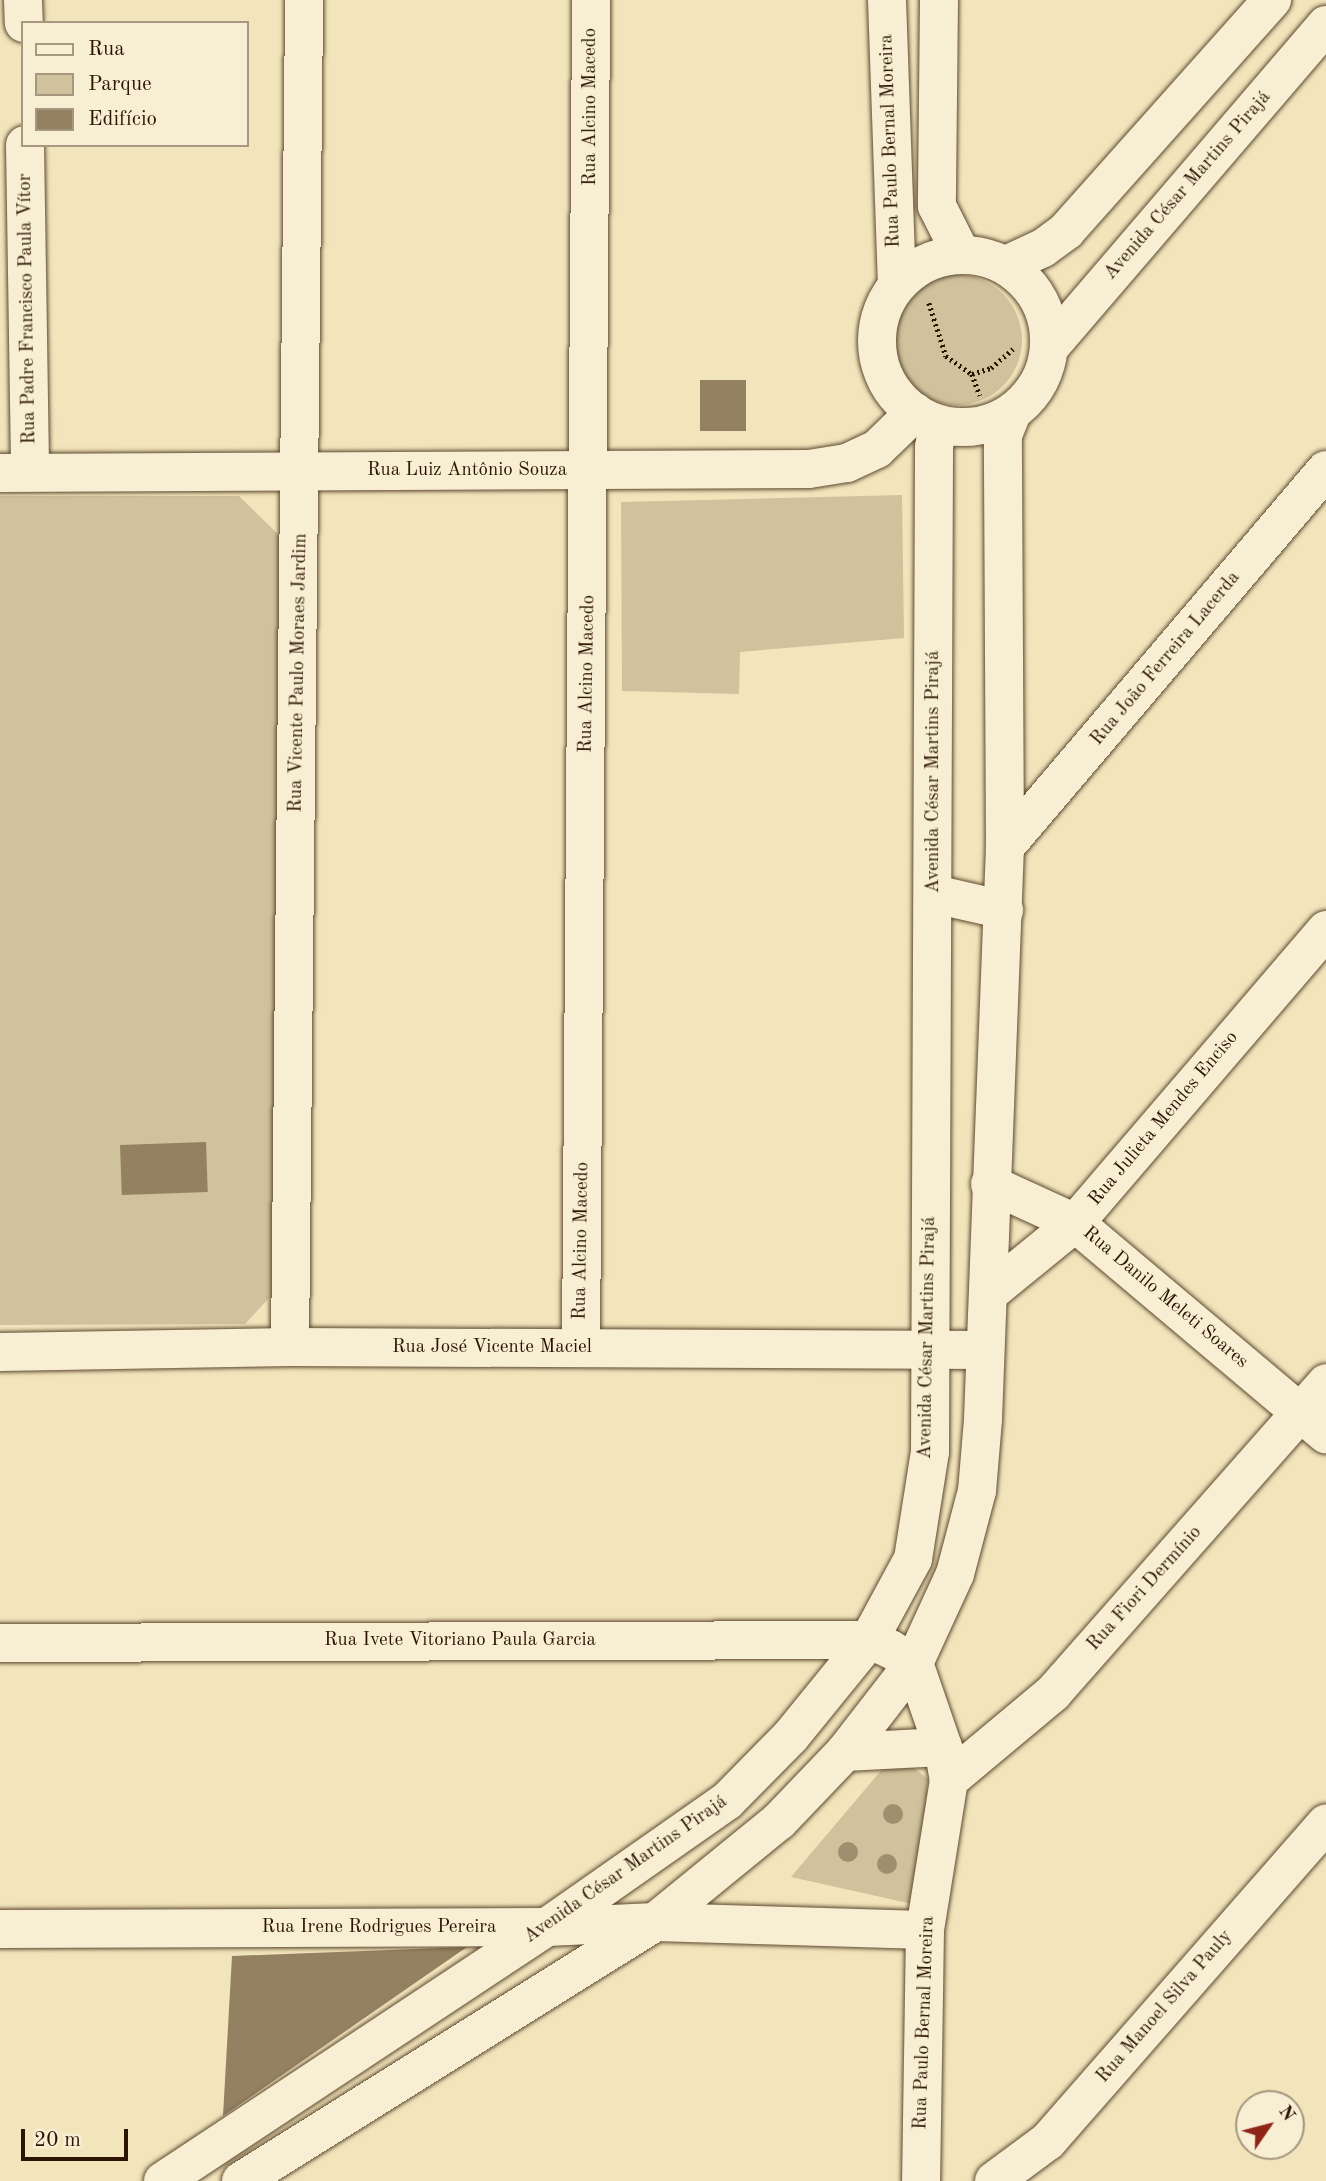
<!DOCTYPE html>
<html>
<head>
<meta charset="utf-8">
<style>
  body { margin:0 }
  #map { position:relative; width:1326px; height:2181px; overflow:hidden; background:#f2e5bc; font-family:"Old Standard TT",serif }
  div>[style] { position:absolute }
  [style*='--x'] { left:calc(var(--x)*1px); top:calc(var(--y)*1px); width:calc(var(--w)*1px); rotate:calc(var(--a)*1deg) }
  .green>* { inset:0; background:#d0c29c }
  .round { border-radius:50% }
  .building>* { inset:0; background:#938162; transform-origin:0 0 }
  .path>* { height:4.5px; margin-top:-2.25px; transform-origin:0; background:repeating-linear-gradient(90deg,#2c1500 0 2px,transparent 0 5.5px) }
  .roads { filter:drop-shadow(0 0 2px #5e492f) drop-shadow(0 0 2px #5e492f) }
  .street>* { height:38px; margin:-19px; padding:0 19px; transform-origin:19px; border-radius:19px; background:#f7eed3 }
  .secondary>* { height:38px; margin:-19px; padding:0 19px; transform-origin:19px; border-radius:19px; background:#f7eed3 }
  .secondary>.ring { margin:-19px; padding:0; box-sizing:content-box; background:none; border:38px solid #f7eed3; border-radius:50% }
  .trees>* { width:20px; height:20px; margin:-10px; border-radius:50%; background:#a08f6e }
  span { translate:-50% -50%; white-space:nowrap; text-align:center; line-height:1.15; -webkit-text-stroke:5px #f7eed3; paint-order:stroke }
  .street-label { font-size:19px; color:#2c1500 }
  .legend { position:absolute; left:21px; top:21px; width:228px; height:126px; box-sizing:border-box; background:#f7eed3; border:2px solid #a6977f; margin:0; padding:9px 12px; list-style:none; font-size:21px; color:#2c1500 }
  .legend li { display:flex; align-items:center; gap:14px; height:35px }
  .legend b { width:35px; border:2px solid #a6977f }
  .north { position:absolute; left:1235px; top:2090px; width:70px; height:70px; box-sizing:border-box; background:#f7eed3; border:2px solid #a6977f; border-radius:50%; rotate:55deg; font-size:19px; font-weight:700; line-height:28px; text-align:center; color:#2c1500 }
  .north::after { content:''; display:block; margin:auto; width:24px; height:32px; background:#8f2418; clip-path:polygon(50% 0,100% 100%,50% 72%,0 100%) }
  .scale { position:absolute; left:21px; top:2129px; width:107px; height:32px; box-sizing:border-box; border:4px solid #2c1500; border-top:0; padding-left:9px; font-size:21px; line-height:24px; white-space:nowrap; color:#2c1500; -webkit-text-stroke:5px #f7eed3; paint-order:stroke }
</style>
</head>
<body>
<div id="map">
  <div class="green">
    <div class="round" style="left:892px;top:275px;width:130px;height:130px"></div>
    <div style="clip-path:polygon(902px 495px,904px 638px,740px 652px,739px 694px,622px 691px,621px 502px)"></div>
    <div style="clip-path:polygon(0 496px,239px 496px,287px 543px,283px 1283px,245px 1324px,0 1325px)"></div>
    <div style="clip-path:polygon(895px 1754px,928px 1779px,917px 1905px,791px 1877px)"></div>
  </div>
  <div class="building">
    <div style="left:700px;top:380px;width:46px;height:51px"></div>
    <div style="left:206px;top:1142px;width:50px;height:86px;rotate:88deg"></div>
    <div style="clip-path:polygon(467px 1947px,223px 2116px,232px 1956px)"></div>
  </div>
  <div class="path">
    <div style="--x:929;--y:303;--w:56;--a:72.2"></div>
    <div style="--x:946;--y:356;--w:32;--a:35"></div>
    <div style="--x:972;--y:374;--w:23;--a:70"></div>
    <div style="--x:972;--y:374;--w:20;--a:-18"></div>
    <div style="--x:991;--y:368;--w:29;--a:-41"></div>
  </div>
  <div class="roads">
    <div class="street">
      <div style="--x:23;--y:0;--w:23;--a:88"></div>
      <div style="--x:25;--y:145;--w:327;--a:89.1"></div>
      <div style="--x:0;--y:473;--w:809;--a:-0.28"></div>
      <div style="--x:809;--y:469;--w:38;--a:-9"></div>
      <div style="--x:847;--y:463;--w:33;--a:-25"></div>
      <div style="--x:877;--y:449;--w:53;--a:-44.2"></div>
      <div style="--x:1005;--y:847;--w:495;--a:-49.6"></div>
      <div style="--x:990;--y:1184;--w:94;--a:24.6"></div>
      <div style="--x:1075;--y:1223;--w:328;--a:40.1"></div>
      <div style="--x:988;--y:1294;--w:112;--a:-39.2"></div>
      <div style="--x:1075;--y:1223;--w:386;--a:-49.4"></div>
      <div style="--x:290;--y:1347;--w:1347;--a:-89.4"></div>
      <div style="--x:581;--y:1348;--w:1348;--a:-89.57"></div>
      <div style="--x:0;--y:1352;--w:290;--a:-1"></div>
      <div style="--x:290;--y:1347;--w:694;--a:0.25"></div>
      <div style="--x:0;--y:1643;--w:869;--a:-0.2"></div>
      <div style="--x:869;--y:1640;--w:23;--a:23"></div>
      <div style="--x:890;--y:1649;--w:28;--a:30"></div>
      <div style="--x:914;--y:1663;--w:89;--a:71"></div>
      <div style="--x:943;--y:1747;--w:34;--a:80"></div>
      <div style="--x:949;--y:1780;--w:152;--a:99.1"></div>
      <div style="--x:925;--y:1930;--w:251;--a:90.9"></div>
      <div style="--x:845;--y:1752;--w:98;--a:-2.9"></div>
      <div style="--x:949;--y:1780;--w:136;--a:-39.9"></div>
      <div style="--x:1053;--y:1693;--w:413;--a:-48.6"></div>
      <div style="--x:0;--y:1929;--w:547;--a:-0.21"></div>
      <div style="--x:547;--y:1927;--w:108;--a:-2.7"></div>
      <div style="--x:655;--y:1922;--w:270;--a:1.7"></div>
      <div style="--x:994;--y:2181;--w:67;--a:-36.5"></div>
      <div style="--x:1048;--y:2141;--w:422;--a:-48.8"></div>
    </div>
    <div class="secondary">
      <div style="--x:887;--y:0;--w:283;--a:88"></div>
      <div style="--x:939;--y:0;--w:206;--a:90.6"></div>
      <div style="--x:937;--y:206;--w:54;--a:63.4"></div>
      <div class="ring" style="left:877px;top:255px;width:134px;height:134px"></div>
      <div style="--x:1006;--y:265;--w:41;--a:-24.7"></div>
      <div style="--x:1043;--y:248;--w:29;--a:-36"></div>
      <div style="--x:1066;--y:231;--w:310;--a:-48.3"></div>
      <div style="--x:1050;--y:347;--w:424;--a:-49.4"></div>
      <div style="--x:934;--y:894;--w:72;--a:12.9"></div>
      <div style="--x:163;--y:2181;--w:460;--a:-33.5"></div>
      <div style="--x:547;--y:1927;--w:220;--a:-35"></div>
      <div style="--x:727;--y:1801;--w:91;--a:-45.4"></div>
      <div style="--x:791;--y:1736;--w:124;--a:-50.9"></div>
      <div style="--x:869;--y:1640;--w:92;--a:-61.5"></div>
      <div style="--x:913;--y:1559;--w:108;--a:-81"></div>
      <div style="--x:930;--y:1452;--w:1005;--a:-89.77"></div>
      <div style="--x:934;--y:447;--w:23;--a:-80"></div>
      <div style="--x:241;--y:2181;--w:488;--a:-32"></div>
      <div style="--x:655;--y:1922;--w:160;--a:-39.2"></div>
      <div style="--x:779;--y:1821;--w:95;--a:-46.3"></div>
      <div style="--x:845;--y:1752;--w:113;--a:-52.2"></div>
      <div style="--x:914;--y:1663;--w:98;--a:-65.3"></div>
      <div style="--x:955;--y:1574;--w:86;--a:-75.2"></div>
      <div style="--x:977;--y:1491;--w:72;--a:-85.2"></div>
      <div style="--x:983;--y:1419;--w:572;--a:-87.8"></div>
      <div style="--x:1005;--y:847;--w:412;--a:-90.3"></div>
      <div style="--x:1003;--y:435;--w:24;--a:-68"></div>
    </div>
  </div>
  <div class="trees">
    <div style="left:893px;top:1814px"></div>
    <div style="left:848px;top:1852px"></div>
    <div style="left:887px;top:1864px"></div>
  </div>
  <div class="street-label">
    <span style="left:591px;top:107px;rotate:-90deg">Rua Alcino Macedo</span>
    <span style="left:891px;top:141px;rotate:-92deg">Rua Paulo Bernal Moreira</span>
    <span style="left:1188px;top:186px;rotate:-49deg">Avenida César Martins Pirajá</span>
    <span style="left:28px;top:309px;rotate:-91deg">Rua Padre Francisco Paula Vítor</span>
    <span style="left:467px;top:471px">Rua Luiz Antônio Souza</span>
    <span style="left:1166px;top:659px;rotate:-50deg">Rua João Ferreira Lacerda</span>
    <span style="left:299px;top:673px;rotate:-89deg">Rua Vicente Paulo Moraes Jardim</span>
    <span style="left:588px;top:674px;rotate:-89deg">Rua Alcino Macedo</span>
    <span style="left:934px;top:772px;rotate:-90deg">Avenida César Martins Pirajá</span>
    <span style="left:1164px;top:1119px;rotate:-50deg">Rua Julieta Mendes Enciso</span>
    <span style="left:582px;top:1241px;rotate:-89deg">Rua Alcino Macedo</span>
    <span style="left:1165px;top:1298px;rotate:40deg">Rua Danilo Meleti Soares</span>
    <span style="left:928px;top:1338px;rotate:-89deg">Avenida César Martins Pirajá</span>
    <span style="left:492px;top:1348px">Rua José Vicente Maciel</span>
    <span style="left:1145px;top:1589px;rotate:-48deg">Rua Fiori Dermínio</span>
    <span style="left:460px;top:1641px">Rua Ivete Vitoriano Paula Garcia</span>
    <span style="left:626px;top:1870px;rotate:-35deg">Avenida César Martins Pirajá</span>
    <span style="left:379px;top:1928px">Rua Irene Rodrigues Pereira</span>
    <span style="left:1165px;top:2007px;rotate:-49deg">Rua Manoel Silva Pauly</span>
    <span style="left:925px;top:2023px;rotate:-88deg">Rua Paulo Bernal Moreira</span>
  </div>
  <ul class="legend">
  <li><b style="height:9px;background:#f7eed3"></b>Rua</li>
  <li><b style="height:19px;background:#d0c29c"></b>Parque</li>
  <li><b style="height:19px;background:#938162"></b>Edifício</li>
  </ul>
  <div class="north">N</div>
  <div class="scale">20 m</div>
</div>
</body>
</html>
